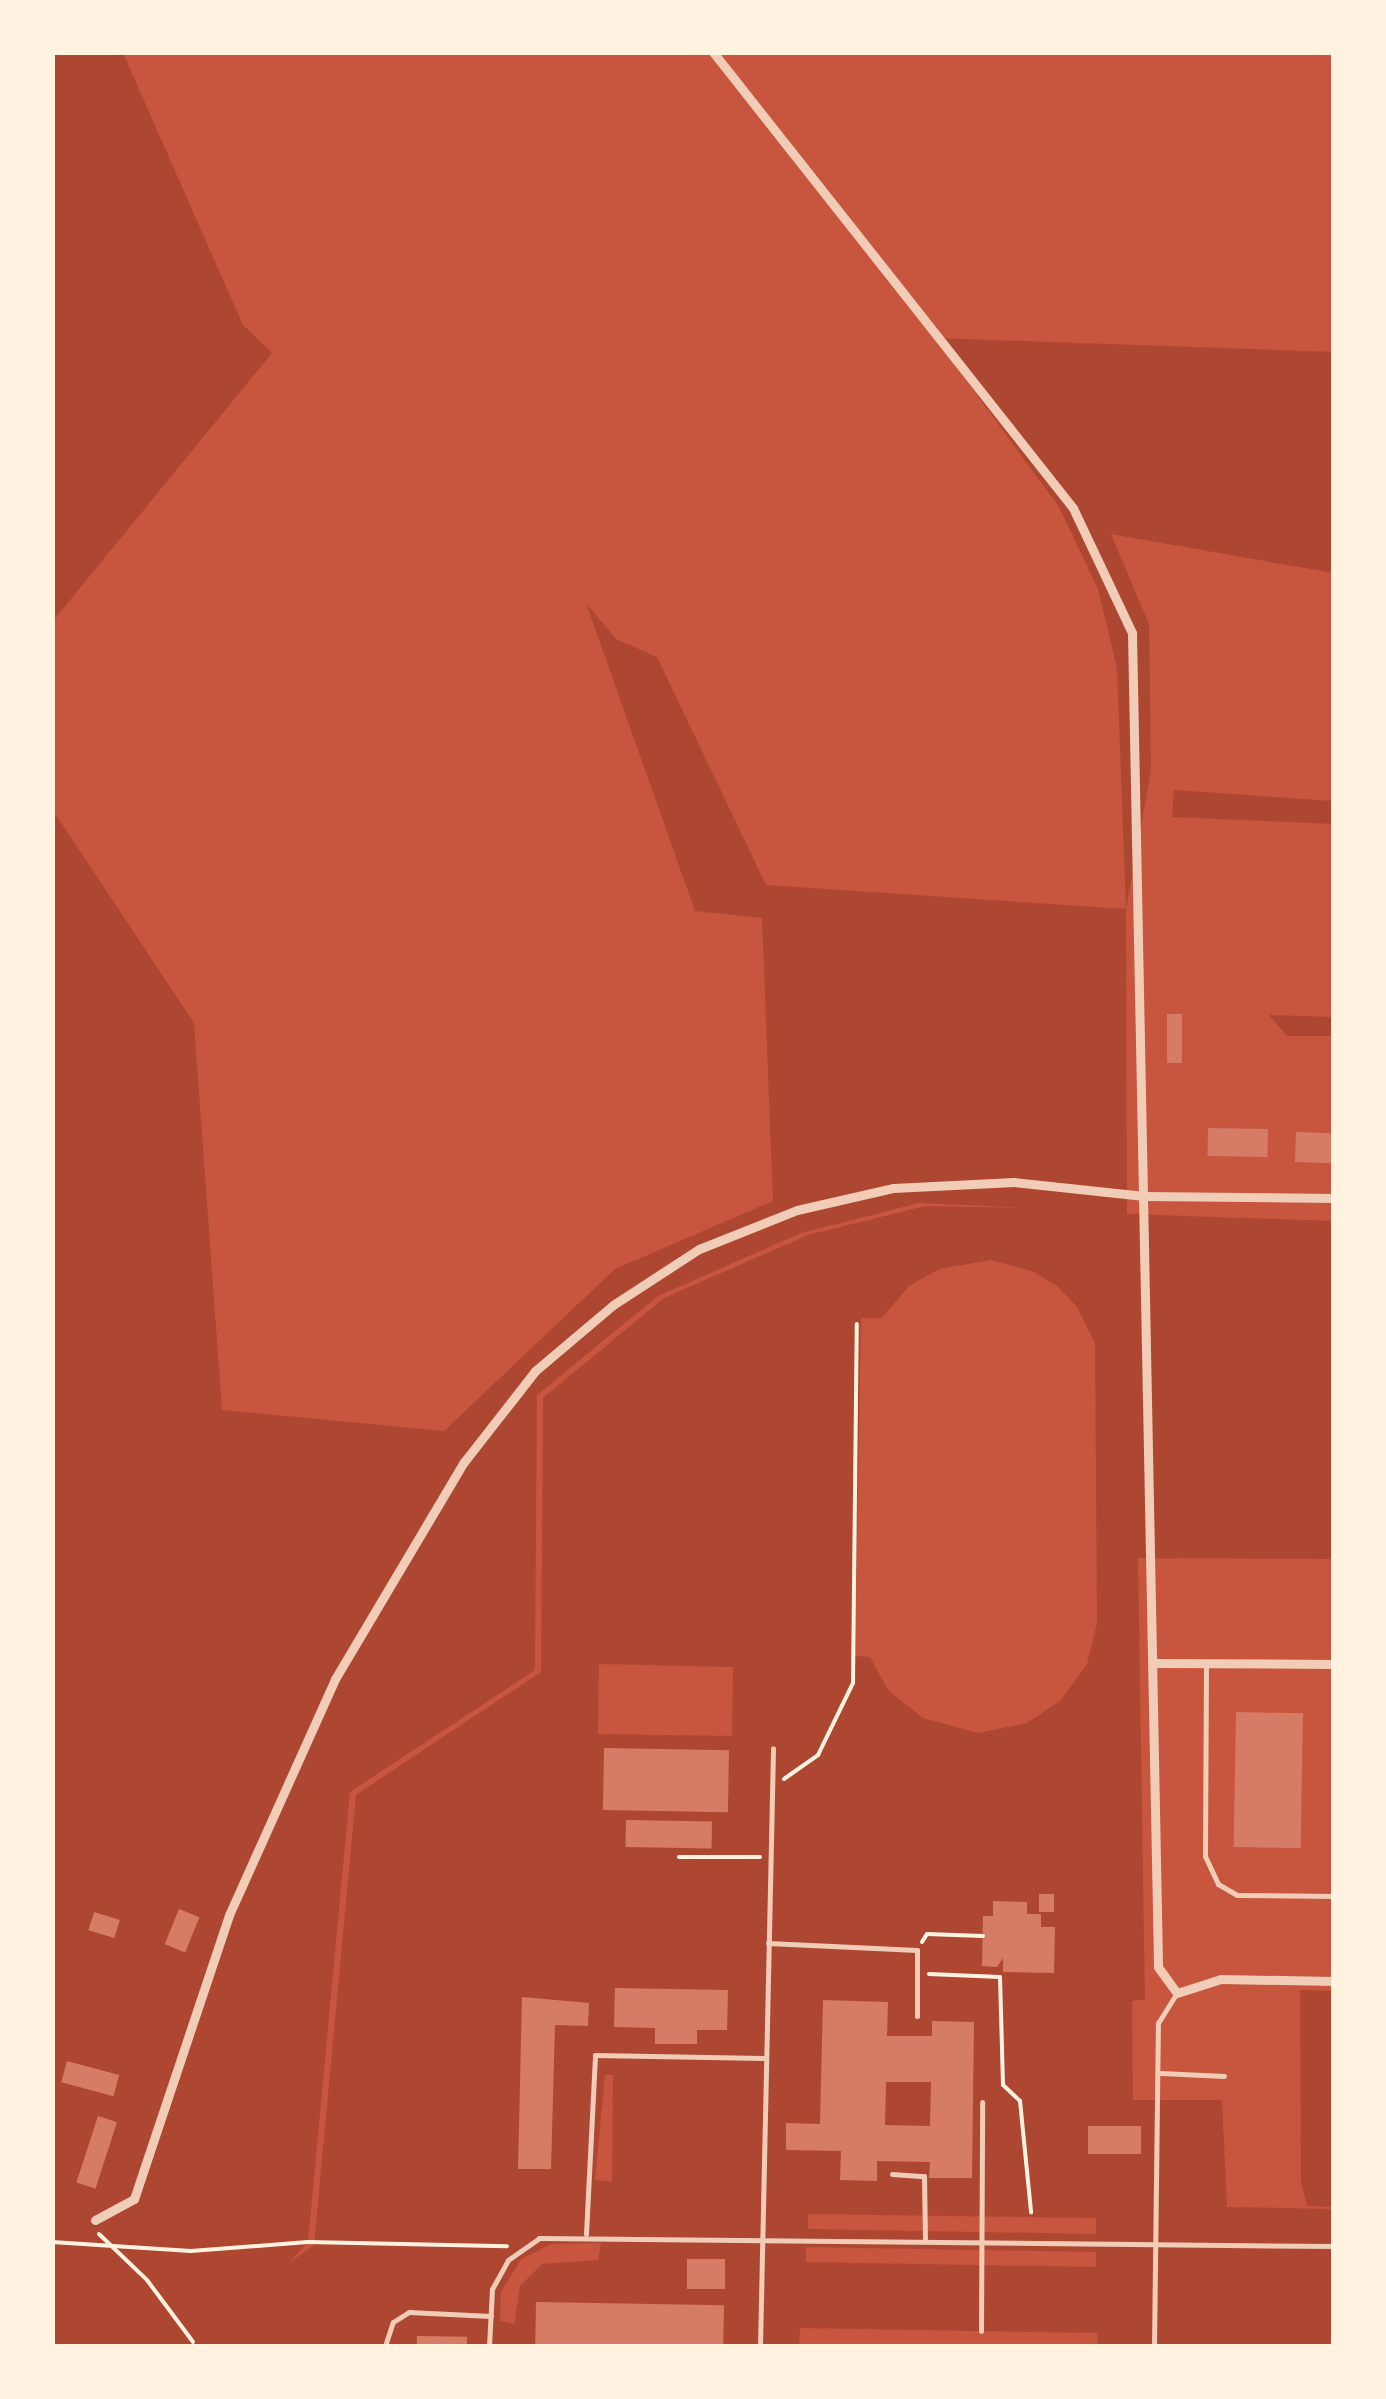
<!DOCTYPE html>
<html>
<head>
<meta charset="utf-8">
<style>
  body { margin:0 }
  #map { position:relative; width:1386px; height:2399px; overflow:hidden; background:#c8553d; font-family:"Golos Text",sans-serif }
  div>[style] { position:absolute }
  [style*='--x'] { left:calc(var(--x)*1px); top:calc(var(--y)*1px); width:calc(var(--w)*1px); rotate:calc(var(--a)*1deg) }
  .green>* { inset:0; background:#ae4732 }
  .building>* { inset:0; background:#d67c66; transform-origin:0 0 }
  .path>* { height:4px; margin:-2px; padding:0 2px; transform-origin:2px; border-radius:2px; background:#fff3e0 }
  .service>* { height:5px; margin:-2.5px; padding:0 2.5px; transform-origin:2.5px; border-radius:2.5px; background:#f1ccb7 }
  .minor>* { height:9px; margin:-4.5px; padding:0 4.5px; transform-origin:4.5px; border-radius:4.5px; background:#f1ccb7 }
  span { translate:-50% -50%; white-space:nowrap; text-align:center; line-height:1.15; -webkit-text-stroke:10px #fff3e0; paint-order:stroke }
  .frame { position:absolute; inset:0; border:55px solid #fff3e0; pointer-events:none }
</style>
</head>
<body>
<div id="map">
  <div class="green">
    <div style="clip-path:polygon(53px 52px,123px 53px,243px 325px,272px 353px,53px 621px)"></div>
    <div style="clip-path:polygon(evenodd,935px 338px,1333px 352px,1333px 573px,1111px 534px,1149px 624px,1151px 770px,1126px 910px,1127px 1214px,1334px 1221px,1333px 1559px,1138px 1558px,1145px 1999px,1132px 2001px,1133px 2100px,1222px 2100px,1227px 2207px,1333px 2209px,1333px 2346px,1098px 2346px,1097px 2333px,800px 2328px,799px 2346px,53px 2346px,52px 809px,194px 1023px,222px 1410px,444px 1431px,615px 1269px,773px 1201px,762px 918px,695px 911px,586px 603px,616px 639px,657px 657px,766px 885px,1126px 909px,1117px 668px,1098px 589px,1059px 507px,935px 338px,919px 1203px,1027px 1208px,925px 1206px,808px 1235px,664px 1298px,543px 1398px,541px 1672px,356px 1795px,314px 2245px,289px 2263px,308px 2242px,350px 1792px,535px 1670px,537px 1395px,658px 1296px,801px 1233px,919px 1203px,935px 338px,991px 1260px,1032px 1271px,1057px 1286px,1077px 1307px,1095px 1343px,1097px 1623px,1087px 1664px,1061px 1700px,1027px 1723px,978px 1733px,923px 1718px,888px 1690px,870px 1657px,855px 1656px,861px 1318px,882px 1318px,909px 1286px,939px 1269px,991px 1260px,935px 338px,599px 1664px,733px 1667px,732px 1736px,598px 1734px,599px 1664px,935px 338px,605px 2075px,613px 2075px,612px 2182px,595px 2180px,605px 2075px,935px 338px,808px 2214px,1096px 2218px,1096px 2234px,808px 2229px,808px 2214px,935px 338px,601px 2243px,598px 2260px,542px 2264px,520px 2286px,514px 2324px,500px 2321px,501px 2292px,521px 2259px,551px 2244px,601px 2243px,935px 338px,806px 2247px,1096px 2252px,1096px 2267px,806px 2262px,806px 2247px)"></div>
    <div style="clip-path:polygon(1174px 790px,1333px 801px,1333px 824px,1172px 817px)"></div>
    <div style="clip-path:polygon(1269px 1015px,1333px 1017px,1333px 1036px,1287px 1036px)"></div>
    <div style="clip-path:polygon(1300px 1990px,1333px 1991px,1333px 2207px,1307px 2206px,1301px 2182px)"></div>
  </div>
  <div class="building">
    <div style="left:1182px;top:1014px;width:49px;height:15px;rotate:90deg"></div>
    <div style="left:1208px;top:1128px;width:60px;height:28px;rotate:1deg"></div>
    <div style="left:1296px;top:1132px;width:38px;height:30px;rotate:2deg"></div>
    <div style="left:1236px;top:1712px;width:67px;height:135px;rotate:1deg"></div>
    <div style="left:604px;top:1748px;width:125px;height:62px;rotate:1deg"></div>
    <div style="left:626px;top:1820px;width:86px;height:27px;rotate:1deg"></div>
    <div style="left:1039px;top:1894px;width:15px;height:18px"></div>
    <div style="clip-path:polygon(993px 1901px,1027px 1902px,1027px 1914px,1041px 1914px,1041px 1927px,1055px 1927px,1054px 1973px,1003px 1972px,1003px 1958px,997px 1967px,982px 1966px,983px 1916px,993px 1916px)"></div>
    <div style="left:179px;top:1909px;width:22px;height:38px;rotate:22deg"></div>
    <div style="left:94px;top:1912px;width:27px;height:19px;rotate:17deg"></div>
    <div style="clip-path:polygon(615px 1988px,728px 1990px,727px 2030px,697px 2030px,697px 2044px,655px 2044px,655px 2028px,614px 2027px)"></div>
    <div style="clip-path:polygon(522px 1997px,589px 2003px,588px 2026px,555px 2025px,551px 2169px,518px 2169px)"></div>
    <div style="clip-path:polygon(evenodd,823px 2000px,888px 2002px,887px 2036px,932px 2036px,932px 2021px,974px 2022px,972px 2178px,929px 2178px,930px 2162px,877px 2161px,877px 2181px,840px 2180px,841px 2151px,786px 2150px,786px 2123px,820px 2124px,823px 2000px,886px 2082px,931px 2082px,930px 2126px,885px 2125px,886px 2082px)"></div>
    <div style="left:67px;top:2061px;width:54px;height:22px;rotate:15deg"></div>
    <div style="left:98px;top:2116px;width:20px;height:70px;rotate:18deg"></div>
    <div style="left:1141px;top:2126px;width:28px;height:53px;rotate:90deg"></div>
    <div style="left:687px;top:2259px;width:38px;height:30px"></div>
    <div style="left:536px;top:2302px;width:188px;height:44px;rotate:1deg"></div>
    <div style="left:417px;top:2336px;width:50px;height:10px;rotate:1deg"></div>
  </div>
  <div class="path">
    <div style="--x:784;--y:1779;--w:42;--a:-35.2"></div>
    <div style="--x:818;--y:1755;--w:80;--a:-64.1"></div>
    <div style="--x:853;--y:1683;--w:359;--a:-89.4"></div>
    <div style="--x:679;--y:1857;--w:81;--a:0"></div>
    <div style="--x:922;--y:1942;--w:9;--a:-58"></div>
    <div style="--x:927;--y:1934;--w:56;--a:2"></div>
    <div style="--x:929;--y:1974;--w:71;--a:2.4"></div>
    <div style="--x:1000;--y:1977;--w:108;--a:88.4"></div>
    <div style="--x:1003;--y:2085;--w:23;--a:43"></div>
    <div style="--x:1020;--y:2101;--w:112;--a:84.3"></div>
    <div style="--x:99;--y:2234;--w:66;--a:43.8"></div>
    <div style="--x:147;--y:2280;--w:77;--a:53.4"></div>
    <div style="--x:52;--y:2242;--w:139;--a:3.7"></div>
    <div style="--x:191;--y:2251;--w:117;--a:-4.4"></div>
    <div style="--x:308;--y:2242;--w:199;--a:1.2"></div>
  </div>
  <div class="service">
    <div style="--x:1206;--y:1664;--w:192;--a:90.3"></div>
    <div style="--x:1205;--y:1856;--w:31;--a:65"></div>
    <div style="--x:1218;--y:1884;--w:22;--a:30"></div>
    <div style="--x:1237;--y:1895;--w:97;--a:0.6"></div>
    <div style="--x:768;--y:1943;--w:149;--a:2.7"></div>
    <div style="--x:917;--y:1950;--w:66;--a:90"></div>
    <div style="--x:1161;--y:2073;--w:63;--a:2.7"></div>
    <div style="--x:892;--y:2174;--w:32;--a:4"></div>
    <div style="--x:924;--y:2176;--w:64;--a:89.1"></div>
    <div style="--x:586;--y:2234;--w:179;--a:-87.1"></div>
    <div style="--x:595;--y:2055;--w:171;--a:1"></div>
    <div style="--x:981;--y:2331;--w:229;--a:-89.7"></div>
    <div style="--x:385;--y:2346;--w:25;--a:-72"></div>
    <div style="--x:393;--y:2322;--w:19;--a:-32"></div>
    <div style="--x:409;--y:2312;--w:82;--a:2.8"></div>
    <div style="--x:489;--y:2346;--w:57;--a:-87"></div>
    <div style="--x:492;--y:2289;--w:33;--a:-61"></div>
    <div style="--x:508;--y:2260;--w:38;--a:-35"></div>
    <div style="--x:539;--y:2238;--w:795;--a:0.58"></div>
    <div style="--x:760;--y:2346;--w:598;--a:-88.75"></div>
    <div style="--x:1154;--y:2346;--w:323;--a:-89.3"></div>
    <div style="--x:1158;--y:2023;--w:36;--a:-58"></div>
  </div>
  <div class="minor">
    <div style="--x:713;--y:52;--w:581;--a:51.71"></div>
    <div style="--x:1073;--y:508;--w:138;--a:64.7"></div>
    <div style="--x:1132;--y:633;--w:1334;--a:88.88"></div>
    <div style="--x:1158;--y:1967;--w:32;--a:54"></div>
    <div style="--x:1177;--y:1993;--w:46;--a:-17.7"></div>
    <div style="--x:1221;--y:1979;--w:113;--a:1"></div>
    <div style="--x:1157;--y:1663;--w:177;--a:0.3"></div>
    <div style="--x:95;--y:2220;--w:44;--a:-28.3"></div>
    <div style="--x:134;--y:2199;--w:299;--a:-71.5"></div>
    <div style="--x:229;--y:1915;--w:259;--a:-65.8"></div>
    <div style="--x:335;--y:1679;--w:252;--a:-59.3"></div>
    <div style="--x:464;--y:1462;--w:115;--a:-52"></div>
    <div style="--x:535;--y:1371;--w:102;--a:-40.2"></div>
    <div style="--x:613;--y:1305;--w:103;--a:-33.1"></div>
    <div style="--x:699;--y:1249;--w:105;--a:-21.7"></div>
    <div style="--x:797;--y:1210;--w:98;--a:-12.9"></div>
    <div style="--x:893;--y:1188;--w:121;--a:-2.8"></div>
    <div style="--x:1014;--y:1182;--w:131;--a:6.1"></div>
    <div style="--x:1144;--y:1196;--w:190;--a:0.6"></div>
  </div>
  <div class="frame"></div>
</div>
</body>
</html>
